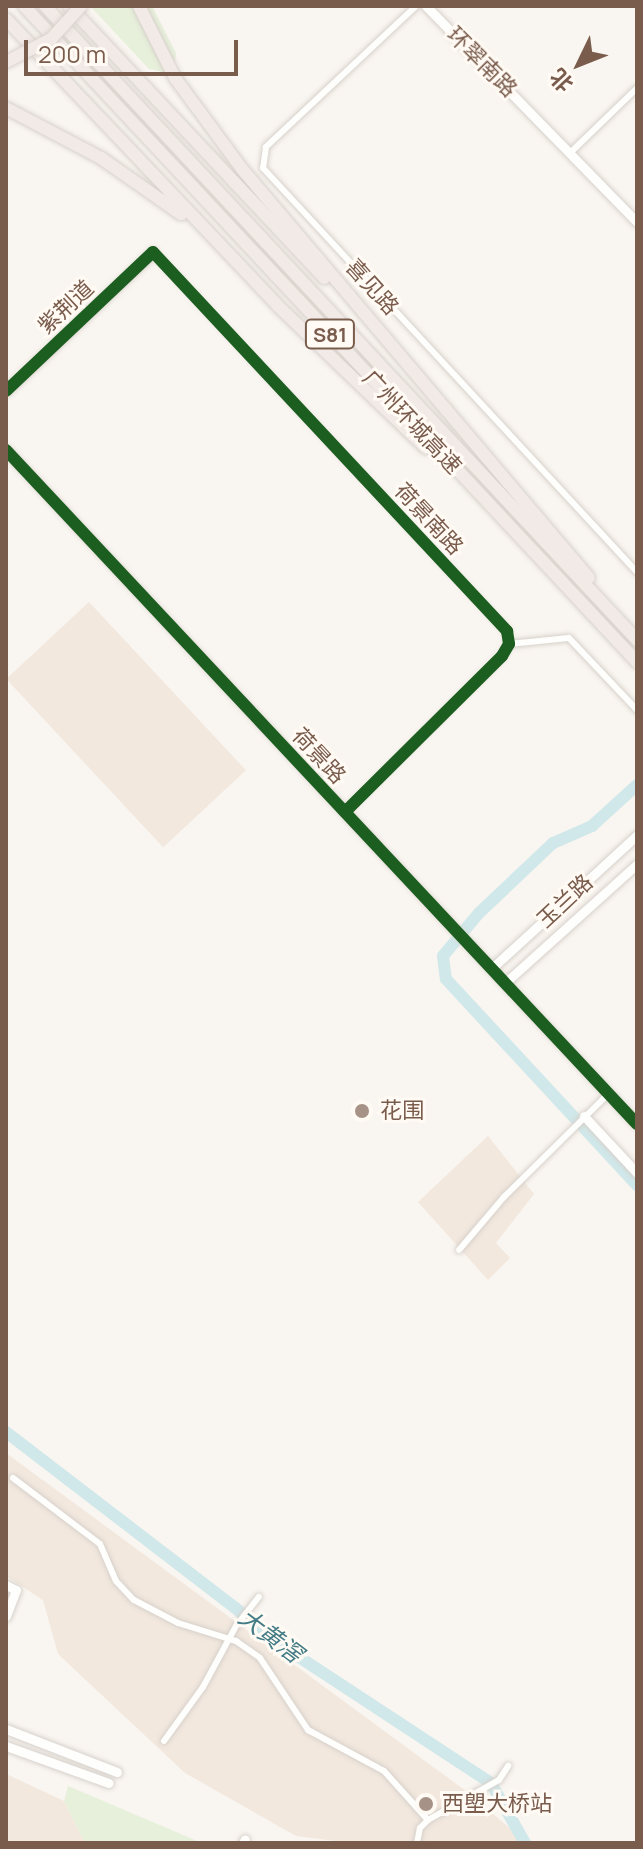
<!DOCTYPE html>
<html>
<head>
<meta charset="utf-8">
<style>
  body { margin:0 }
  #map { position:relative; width:643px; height:1849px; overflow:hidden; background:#f9f5f0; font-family:Manrope,"Noto Sans SC",sans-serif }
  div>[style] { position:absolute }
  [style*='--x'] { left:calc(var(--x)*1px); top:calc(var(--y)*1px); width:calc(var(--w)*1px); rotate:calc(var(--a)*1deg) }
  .residential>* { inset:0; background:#f2e8de; transform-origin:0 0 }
  .green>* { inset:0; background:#e7f0db }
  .river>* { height:12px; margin:-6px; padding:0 6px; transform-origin:6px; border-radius:6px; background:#d0e8ea }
  .roads { filter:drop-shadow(0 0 2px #d7d1cb) drop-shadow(0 0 2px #d7d1cb) }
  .street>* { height:6px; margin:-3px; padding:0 3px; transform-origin:3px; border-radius:3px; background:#fefefd }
  .secondary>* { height:9px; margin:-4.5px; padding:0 4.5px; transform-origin:4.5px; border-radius:4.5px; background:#fefefd }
  .highway>* { height:12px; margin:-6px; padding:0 6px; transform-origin:6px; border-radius:6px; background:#f2eae7 }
  .bridges { filter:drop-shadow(0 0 2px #dad1cc) drop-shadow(0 0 2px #dad1cc) }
  .highway-bridge>* { height:12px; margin:-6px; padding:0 6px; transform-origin:6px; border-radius:6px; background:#f2eae7 }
  .cycleway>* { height:12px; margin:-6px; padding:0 6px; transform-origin:6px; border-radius:6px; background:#1b5e20 }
  .dots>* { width:22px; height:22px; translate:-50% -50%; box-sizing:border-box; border:4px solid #fffaf3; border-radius:50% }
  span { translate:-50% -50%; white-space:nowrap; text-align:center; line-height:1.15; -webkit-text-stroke:6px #fffaf3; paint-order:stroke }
  .shield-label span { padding:2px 6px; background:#fffaf3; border:2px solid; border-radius:6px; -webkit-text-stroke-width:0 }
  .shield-label { font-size:20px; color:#7a5c4d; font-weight:700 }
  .street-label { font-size:22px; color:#7a5c4d }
  .poi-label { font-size:22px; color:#7a5c4d }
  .left { translate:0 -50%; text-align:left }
  .water-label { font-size:24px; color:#437c86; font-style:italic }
  .frame { position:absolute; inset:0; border:8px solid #7a5c4d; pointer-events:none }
  .north { position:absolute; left:539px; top:24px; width:80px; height:80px; -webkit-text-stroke:6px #fffaf3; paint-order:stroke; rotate:227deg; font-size:22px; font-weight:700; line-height:32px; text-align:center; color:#7a5c4d }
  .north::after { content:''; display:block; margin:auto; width:28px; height:36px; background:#7a5c4d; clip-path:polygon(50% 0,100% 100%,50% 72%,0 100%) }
  .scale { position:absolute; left:24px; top:40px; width:214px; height:36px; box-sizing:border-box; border:4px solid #7a5c4d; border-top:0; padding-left:10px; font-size:24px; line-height:28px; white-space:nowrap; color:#7a5c4d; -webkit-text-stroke:6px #fffaf3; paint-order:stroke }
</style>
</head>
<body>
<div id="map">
  <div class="residential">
    <div style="left:89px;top:602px;width:230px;height:113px;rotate:47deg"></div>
    <div style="clip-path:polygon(488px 1136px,534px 1194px,496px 1243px,510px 1258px,488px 1280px,418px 1202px)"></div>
    <div style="clip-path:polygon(6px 1453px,470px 1794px,527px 1843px,351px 1843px,296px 1836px,185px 1773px,58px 1654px,43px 1600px,6px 1576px)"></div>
    <div style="clip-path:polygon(6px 1774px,64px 1801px,85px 1843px,6px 1843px)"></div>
  </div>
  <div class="green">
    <div style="clip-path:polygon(90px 6px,152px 6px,176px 53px,175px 61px,164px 72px,149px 69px)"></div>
    <div style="clip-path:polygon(68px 1786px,202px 1843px,85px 1843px,64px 1801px)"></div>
  </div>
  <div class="river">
    <div style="--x:637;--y:785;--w:61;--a:137.7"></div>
    <div style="--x:592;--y:826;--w:43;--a:156.4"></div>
    <div style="--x:553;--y:843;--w:102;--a:136.6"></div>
    <div style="--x:479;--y:913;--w:56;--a:129.9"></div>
    <div style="--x:443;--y:956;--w:23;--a:83"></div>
    <div style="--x:446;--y:979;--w:281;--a:47.2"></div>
    <div style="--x:6;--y:1432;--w:369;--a:37.5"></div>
    <div style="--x:299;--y:1657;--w:230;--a:33.3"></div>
    <div style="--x:491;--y:1783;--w:69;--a:60.5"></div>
  </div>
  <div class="roads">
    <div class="street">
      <div style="--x:416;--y:6;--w:206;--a:136.8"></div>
      <div style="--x:266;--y:147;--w:21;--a:98"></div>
      <div style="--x:263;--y:168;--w:551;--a:47.21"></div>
      <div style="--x:570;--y:153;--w:93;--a:-44.1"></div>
      <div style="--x:153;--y:252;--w:519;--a:46.95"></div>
      <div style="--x:507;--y:631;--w:13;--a:81"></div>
      <div style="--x:509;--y:644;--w:14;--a:120"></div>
      <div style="--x:502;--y:656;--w:221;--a:135.2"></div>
      <div style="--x:509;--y:644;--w:60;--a:-5.7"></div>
      <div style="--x:569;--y:638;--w:99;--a:46.6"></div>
      <div style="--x:459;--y:1250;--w:70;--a:-49.7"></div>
      <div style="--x:504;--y:1197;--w:148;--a:-44.7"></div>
      <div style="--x:13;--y:1478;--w:109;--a:37.2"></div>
      <div style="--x:100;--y:1544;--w:40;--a:66.6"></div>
      <div style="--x:116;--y:1581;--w:26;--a:47"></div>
      <div style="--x:134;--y:1600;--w:50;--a:27.6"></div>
      <div style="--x:178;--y:1623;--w:61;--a:17.2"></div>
      <div style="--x:236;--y:1641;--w:29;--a:35"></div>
      <div style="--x:260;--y:1658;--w:87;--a:56.3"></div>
      <div style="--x:308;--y:1730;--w:86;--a:28.3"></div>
      <div style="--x:384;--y:1771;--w:66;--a:48.1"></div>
      <div style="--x:164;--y:1741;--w:67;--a:-54.2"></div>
      <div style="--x:203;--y:1687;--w:69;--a:-61.6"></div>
      <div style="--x:236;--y:1626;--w:37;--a:-52"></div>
      <div style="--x:417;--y:1843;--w:15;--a:-79"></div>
      <div style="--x:420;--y:1828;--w:11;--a:-45"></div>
      <div style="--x:428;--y:1820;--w:81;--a:-29.4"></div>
      <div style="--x:499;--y:1780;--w:17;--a:-57"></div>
    </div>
    <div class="secondary">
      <div style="--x:426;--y:6;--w:302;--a:45.7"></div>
      <div style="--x:6;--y:391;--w:202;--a:-43.4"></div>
      <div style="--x:6;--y:450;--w:923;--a:46.89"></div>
      <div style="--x:492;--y:968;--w:197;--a:-42.5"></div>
      <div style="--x:506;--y:982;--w:176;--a:-42"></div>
      <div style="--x:584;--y:1116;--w:78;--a:47.1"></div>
      <div style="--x:6;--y:1585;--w:11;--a:27"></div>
      <div style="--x:16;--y:1590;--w:28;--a:111"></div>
      <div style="--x:6;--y:1729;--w:119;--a:21.2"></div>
      <div style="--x:6;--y:1746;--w:109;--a:19.8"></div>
      <div style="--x:243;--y:1843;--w:4;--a:-63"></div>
    </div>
    <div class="highway">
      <div style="--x:24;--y:6;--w:898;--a:46.94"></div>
      <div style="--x:45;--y:6;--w:867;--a:46.96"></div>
      <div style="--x:69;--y:6;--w:373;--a:46.8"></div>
      <div style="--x:139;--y:6;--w:80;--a:63.4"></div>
      <div style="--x:175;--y:78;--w:113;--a:53.6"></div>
      <div style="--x:242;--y:169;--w:536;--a:49.69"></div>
      <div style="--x:6;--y:19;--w:395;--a:46.5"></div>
      <div style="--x:278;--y:306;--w:205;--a:43.8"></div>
      <div style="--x:6;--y:108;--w:107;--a:27.8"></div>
      <div style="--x:101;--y:158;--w:98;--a:35"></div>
    </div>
  </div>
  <div class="bridges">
    <div class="highway-bridge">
      <div style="--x:6;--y:62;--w:51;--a:-27.1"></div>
      <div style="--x:51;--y:39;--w:45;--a:-47.7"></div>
    </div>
  </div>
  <div class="cycleway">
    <div style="--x:6;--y:391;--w:202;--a:-43.4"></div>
    <div style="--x:153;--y:252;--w:519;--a:46.95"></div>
    <div style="--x:507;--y:631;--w:13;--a:81"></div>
    <div style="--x:509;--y:644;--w:14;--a:120"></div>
    <div style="--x:502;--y:656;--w:221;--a:135.2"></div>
    <div style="--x:6;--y:450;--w:923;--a:46.89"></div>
  </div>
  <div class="dots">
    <div style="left:362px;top:1111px;background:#a69286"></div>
    <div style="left:426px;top:1804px;background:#a69286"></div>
  </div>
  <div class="shield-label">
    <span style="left:330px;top:334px">S81</span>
  </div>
  <div class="street-label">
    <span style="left:482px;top:62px;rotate:45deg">环翠南路</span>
    <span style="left:372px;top:287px;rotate:48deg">喜见路</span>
    <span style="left:66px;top:307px;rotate:-43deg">紫荆道</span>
    <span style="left:412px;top:422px;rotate:47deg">广州环城高速</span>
    <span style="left:429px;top:519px;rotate:47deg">荷景南路</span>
    <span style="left:319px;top:756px;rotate:47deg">荷景路</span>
    <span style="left:565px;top:901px;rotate:-43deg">玉兰路</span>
  </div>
  <div class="poi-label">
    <span class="left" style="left:380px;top:1111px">花围</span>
    <span class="left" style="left:442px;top:1804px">西塱大桥站</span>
  </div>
  <div class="water-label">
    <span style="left:271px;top:1635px;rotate:37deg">大黄滘</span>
  </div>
  <div class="frame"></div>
  <div class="north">北</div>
  <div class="scale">200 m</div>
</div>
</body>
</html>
